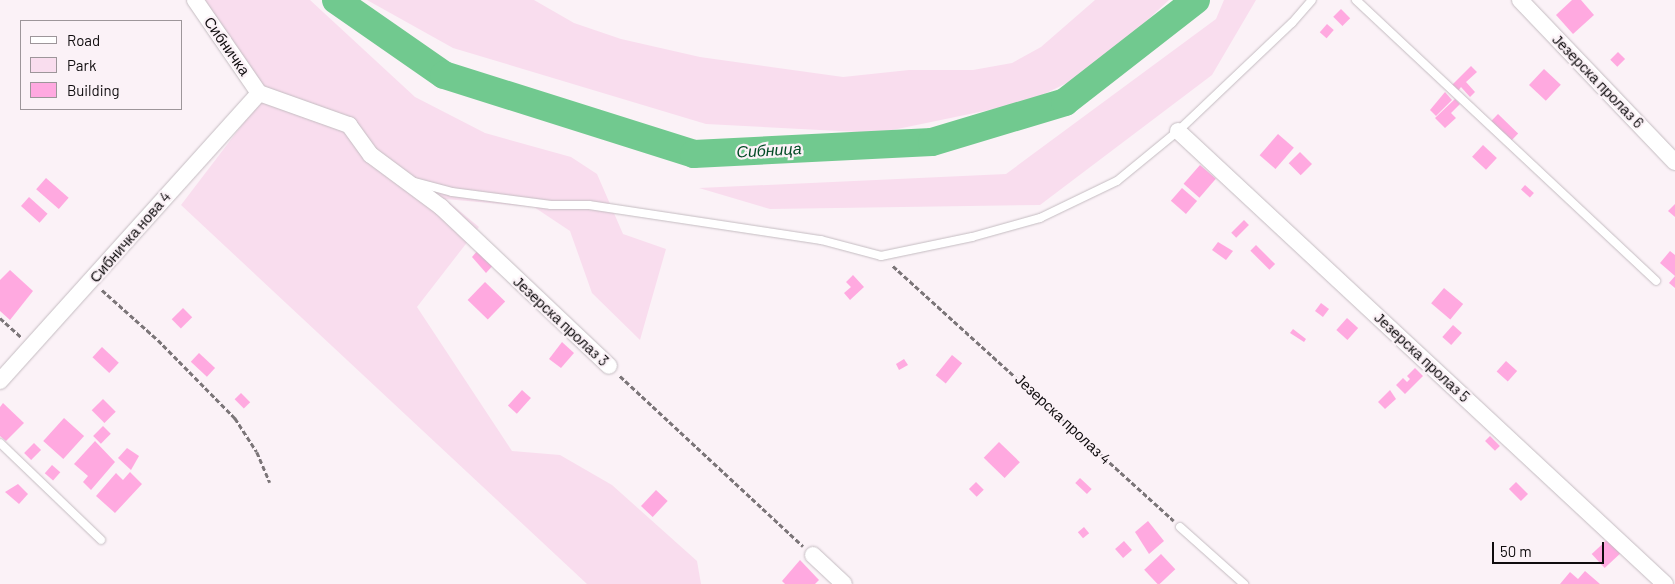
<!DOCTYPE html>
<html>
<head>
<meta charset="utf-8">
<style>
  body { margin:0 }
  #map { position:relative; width:1675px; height:584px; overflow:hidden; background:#fbf2f7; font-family:Barlow,sans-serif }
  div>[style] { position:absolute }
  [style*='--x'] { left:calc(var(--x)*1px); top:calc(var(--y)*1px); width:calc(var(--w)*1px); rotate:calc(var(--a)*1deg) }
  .green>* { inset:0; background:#f9ddee }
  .river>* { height:28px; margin:-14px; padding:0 14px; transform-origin:14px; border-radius:14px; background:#71c98f }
  .building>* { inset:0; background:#ffa9e0; transform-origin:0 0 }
  .path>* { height:2.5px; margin-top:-1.25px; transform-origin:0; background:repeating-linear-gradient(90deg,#7b7578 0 5px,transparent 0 7.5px) }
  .roads { filter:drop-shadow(0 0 1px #c4bcc1) drop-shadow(0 0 1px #c4bcc1) }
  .service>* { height:8px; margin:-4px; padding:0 4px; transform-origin:4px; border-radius:4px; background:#fff }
  .minor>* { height:16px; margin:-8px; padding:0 8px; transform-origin:8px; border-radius:8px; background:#fff }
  span { translate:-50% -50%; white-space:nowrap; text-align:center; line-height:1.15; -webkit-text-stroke:4.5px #fbf2f7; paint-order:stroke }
  .street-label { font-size:15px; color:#0f0c0e }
  .water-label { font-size:16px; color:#024a25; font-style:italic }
  .legend { position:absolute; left:20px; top:20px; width:162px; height:90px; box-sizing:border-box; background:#fbf2f7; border:1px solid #9d969a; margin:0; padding:6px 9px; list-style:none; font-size:15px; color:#0f0c0e }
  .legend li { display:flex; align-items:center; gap:10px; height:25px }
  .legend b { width:25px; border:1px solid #9d969a }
  .scale { position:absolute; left:1492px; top:542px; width:112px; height:22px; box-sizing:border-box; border:2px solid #0f0c0e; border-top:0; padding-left:6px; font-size:15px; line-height:18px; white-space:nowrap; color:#0f0c0e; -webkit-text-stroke:4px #fbf2f7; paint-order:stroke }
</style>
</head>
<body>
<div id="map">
  <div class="green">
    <div style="clip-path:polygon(205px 0,310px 0,415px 97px,485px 133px,571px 157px,597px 174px,623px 234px,666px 249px,640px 340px,592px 293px,570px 231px,534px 207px,445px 199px,479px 227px,417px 307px,512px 451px,560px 455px,612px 485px,697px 561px,701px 584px,587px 584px,181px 205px,255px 108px,254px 80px)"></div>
    <div style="clip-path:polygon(367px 0,534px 0,574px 23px,621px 39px,700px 57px,843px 77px,909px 70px,973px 70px,1012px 63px,1041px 47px,1095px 0,1169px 0,1125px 41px,1077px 78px,1028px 102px,878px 133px,706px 124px,453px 48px)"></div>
    <div style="clip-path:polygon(1224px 0,1256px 0,1212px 75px,1040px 205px,770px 209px,699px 188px,1006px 174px,1216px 19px)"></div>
  </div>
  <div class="river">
    <div style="--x:336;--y:0;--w:131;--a:34.8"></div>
    <div style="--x:444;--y:75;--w:262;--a:17.5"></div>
    <div style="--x:694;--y:154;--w:238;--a:-2.9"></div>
    <div style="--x:932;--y:142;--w:139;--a:-16.7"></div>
    <div style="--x:1065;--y:102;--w:166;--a:-37.9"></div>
  </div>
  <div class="building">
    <div style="clip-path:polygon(1572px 0,1581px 0,1594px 15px,1573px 34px,1556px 15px)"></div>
    <div style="left:1341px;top:9px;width:13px;height:11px;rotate:45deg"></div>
    <div style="left:1327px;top:24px;width:9px;height:11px;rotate:41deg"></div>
    <div style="left:1618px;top:52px;width:10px;height:11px;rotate:45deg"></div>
    <div style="clip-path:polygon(1471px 66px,1477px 72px,1466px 82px,1475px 92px,1470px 97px,1461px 87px,1458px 91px,1452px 85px)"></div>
    <div style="left:1544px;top:69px;width:23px;height:22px;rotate:43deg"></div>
    <div style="clip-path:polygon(1445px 92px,1452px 100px,1436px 116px,1430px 110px)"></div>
    <div style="clip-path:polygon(1455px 99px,1460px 104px,1451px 113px,1456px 118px,1445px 128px,1435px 118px)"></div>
    <div style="left:1498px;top:114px;width:28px;height:10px;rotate:44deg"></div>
    <div style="left:1278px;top:134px;width:21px;height:28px;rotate:41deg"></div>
    <div style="left:1483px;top:145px;width:19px;height:16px;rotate:43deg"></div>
    <div style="left:1300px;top:152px;width:17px;height:16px;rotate:45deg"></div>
    <div style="left:1200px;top:165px;width:21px;height:25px;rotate:41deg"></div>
    <div style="left:46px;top:178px;width:30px;height:15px;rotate:41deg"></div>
    <div style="left:1525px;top:185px;width:12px;height:6px;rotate:42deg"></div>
    <div style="left:1182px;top:188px;width:20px;height:17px;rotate:41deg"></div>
    <div style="left:29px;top:197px;width:25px;height:12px;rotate:42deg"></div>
    <div style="clip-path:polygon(1675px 204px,1675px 217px,1668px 211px)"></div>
    <div style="left:1244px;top:220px;width:7px;height:18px;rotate:45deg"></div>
    <div style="clip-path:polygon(1218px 242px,1233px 251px,1226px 260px,1212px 250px)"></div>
    <div style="left:1256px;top:245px;width:27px;height:8px;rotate:45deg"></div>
    <div style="clip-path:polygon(478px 250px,496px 262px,486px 273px,472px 257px)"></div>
    <div style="clip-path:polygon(1670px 251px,1675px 255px,1675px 288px,1669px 283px,1675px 276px,1660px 263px)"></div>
    <div style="clip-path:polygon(10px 270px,33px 291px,10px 320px,0 311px,0 280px)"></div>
    <div style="clip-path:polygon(853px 275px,864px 287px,850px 300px,844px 293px,851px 287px,846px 282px)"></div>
    <div style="left:485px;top:282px;width:28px;height:25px;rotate:44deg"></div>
    <div style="left:1444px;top:288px;width:25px;height:20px;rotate:40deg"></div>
    <div style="left:1321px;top:303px;width:10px;height:10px;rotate:37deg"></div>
    <div style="left:183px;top:308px;width:13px;height:16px;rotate:45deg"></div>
    <div style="left:1347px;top:318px;width:15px;height:16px;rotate:42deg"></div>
    <div style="left:1453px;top:325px;width:12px;height:16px;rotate:42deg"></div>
    <div style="clip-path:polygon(1293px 329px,1306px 339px,1304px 342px,1290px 333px)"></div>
    <div style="clip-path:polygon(562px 342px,574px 353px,561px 368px,549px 359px)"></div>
    <div style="left:102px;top:347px;width:23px;height:14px;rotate:43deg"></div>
    <div style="left:199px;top:353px;width:22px;height:12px;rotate:43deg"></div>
    <div style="left:952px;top:355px;width:13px;height:26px;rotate:39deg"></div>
    <div style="clip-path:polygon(904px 359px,908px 365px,899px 370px,896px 364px)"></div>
    <div style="left:1506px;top:361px;width:15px;height:14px;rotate:42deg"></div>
    <div style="clip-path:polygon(1415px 368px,1423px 376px,1405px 394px,1396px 385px,1403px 378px,1407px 382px,1410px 379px,1407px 376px)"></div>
    <div style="left:522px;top:390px;width:12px;height:21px;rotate:42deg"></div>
    <div style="clip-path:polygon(1390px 390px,1396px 399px,1385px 409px,1378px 402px)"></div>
    <div style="left:241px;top:393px;width:13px;height:9px;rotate:45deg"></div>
    <div style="left:103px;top:399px;width:18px;height:16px;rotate:45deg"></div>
    <div style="clip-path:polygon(3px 403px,24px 423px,6px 441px,0 436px,0 407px)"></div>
    <div style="left:64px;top:418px;width:27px;height:31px;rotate:42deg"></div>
    <div style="left:103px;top:426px;width:11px;height:14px;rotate:45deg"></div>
    <div style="left:1490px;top:436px;width:14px;height:7px;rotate:45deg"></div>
    <div style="clip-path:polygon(95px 441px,115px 462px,91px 490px,83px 482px,88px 476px,74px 464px)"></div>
    <div style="left:999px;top:442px;width:29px;height:22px;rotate:44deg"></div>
    <div style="left:34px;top:443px;width:10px;height:14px;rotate:45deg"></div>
    <div style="clip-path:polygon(127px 448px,139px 456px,131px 470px,118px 458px)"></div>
    <div style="left:52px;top:465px;width:11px;height:11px;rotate:41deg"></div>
    <div style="clip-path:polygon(130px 472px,142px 484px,115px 513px,96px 496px,116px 473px,123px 480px)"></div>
    <div style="left:1080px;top:478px;width:16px;height:7px;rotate:43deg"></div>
    <div style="left:976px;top:482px;width:11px;height:10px;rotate:45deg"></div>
    <div style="left:1516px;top:482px;width:17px;height:10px;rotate:45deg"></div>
    <div style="clip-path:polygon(18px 484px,28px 494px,19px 504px,5px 492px)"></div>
    <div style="left:656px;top:490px;width:16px;height:22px;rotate:43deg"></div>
    <div style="clip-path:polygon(1148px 521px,1164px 541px,1149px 554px,1135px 532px)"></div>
    <div style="left:1084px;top:527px;width:8px;height:8px;rotate:50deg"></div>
    <div style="left:1610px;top:537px;width:19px;height:25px;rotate:47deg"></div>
    <div style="left:1124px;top:541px;width:12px;height:12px;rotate:48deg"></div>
    <div style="left:1161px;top:554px;width:21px;height:23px;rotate:47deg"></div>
    <div style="clip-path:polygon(800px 560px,819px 580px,815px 584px,785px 584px,782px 581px)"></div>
    <div style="clip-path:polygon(1585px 571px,1600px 584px,1560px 584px,1570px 572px,1578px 579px)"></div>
  </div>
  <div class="path">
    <div style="--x:893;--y:266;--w:379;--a:42.2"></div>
    <div style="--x:102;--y:290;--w:75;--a:41.8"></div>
    <div style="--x:158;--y:340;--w:110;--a:45.4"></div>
    <div style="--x:235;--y:418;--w:40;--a:57.1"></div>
    <div style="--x:257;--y:452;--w:33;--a:67"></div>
    <div style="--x:0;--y:318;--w:28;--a:42"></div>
    <div style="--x:620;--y:376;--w:250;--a:42.9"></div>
  </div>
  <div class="roads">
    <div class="service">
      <div style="--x:1356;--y:0;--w:411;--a:43.1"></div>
      <div style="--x:415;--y:182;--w:38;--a:15"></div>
      <div style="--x:452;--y:192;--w:100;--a:7.5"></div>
      <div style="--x:551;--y:205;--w:38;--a:0"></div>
      <div style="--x:589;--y:205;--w:235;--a:8.6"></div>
      <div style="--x:821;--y:240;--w:62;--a:14.9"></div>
      <div style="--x:881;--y:256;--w:93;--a:-11.8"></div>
      <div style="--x:972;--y:237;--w:71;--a:-15.6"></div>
      <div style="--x:1040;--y:218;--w:85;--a:-25.7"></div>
      <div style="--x:1117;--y:181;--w:79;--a:-39.3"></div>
      <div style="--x:1178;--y:131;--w:157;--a:-43.5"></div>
      <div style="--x:1292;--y:23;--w:30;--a:-49"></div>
      <div style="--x:0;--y:443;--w:140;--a:43.8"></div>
      <div style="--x:1180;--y:527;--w:86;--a:41.7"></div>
    </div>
    <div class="minor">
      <div style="--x:195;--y:0;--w:113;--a:55.5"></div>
      <div style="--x:1520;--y:0;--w:224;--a:46.3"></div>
      <div style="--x:259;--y:93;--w:96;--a:19.6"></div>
      <div style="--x:349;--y:125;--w:37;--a:54"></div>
      <div style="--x:371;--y:155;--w:87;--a:36.6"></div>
      <div style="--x:441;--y:207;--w:231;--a:43.4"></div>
      <div style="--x:1178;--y:131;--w:665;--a:42.93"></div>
      <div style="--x:0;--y:381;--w:387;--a:-48"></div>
      <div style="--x:813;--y:555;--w:42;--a:43.1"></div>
    </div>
  </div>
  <div class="street-label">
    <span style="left:227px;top:46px;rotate:55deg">Сибничка</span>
    <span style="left:1598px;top:81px;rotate:46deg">Језерска пролаз 6</span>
    <span style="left:130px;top:237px;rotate:-49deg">Сибничка нова 4</span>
    <span style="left:561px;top:321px;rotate:43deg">Језерска пролаз 3</span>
    <span style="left:1422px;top:357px;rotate:43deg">Језерска пролаз 5</span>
    <span style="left:1063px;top:419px;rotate:43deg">Језерска пролаз 4</span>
  </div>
  <div class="water-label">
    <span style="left:769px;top:150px;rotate:-3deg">Сибница</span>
  </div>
  <ul class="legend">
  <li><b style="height:6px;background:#fff"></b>Road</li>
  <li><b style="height:14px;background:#f9ddee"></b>Park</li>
  <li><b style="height:14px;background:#ffa9e0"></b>Building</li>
  </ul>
  <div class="scale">50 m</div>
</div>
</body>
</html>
